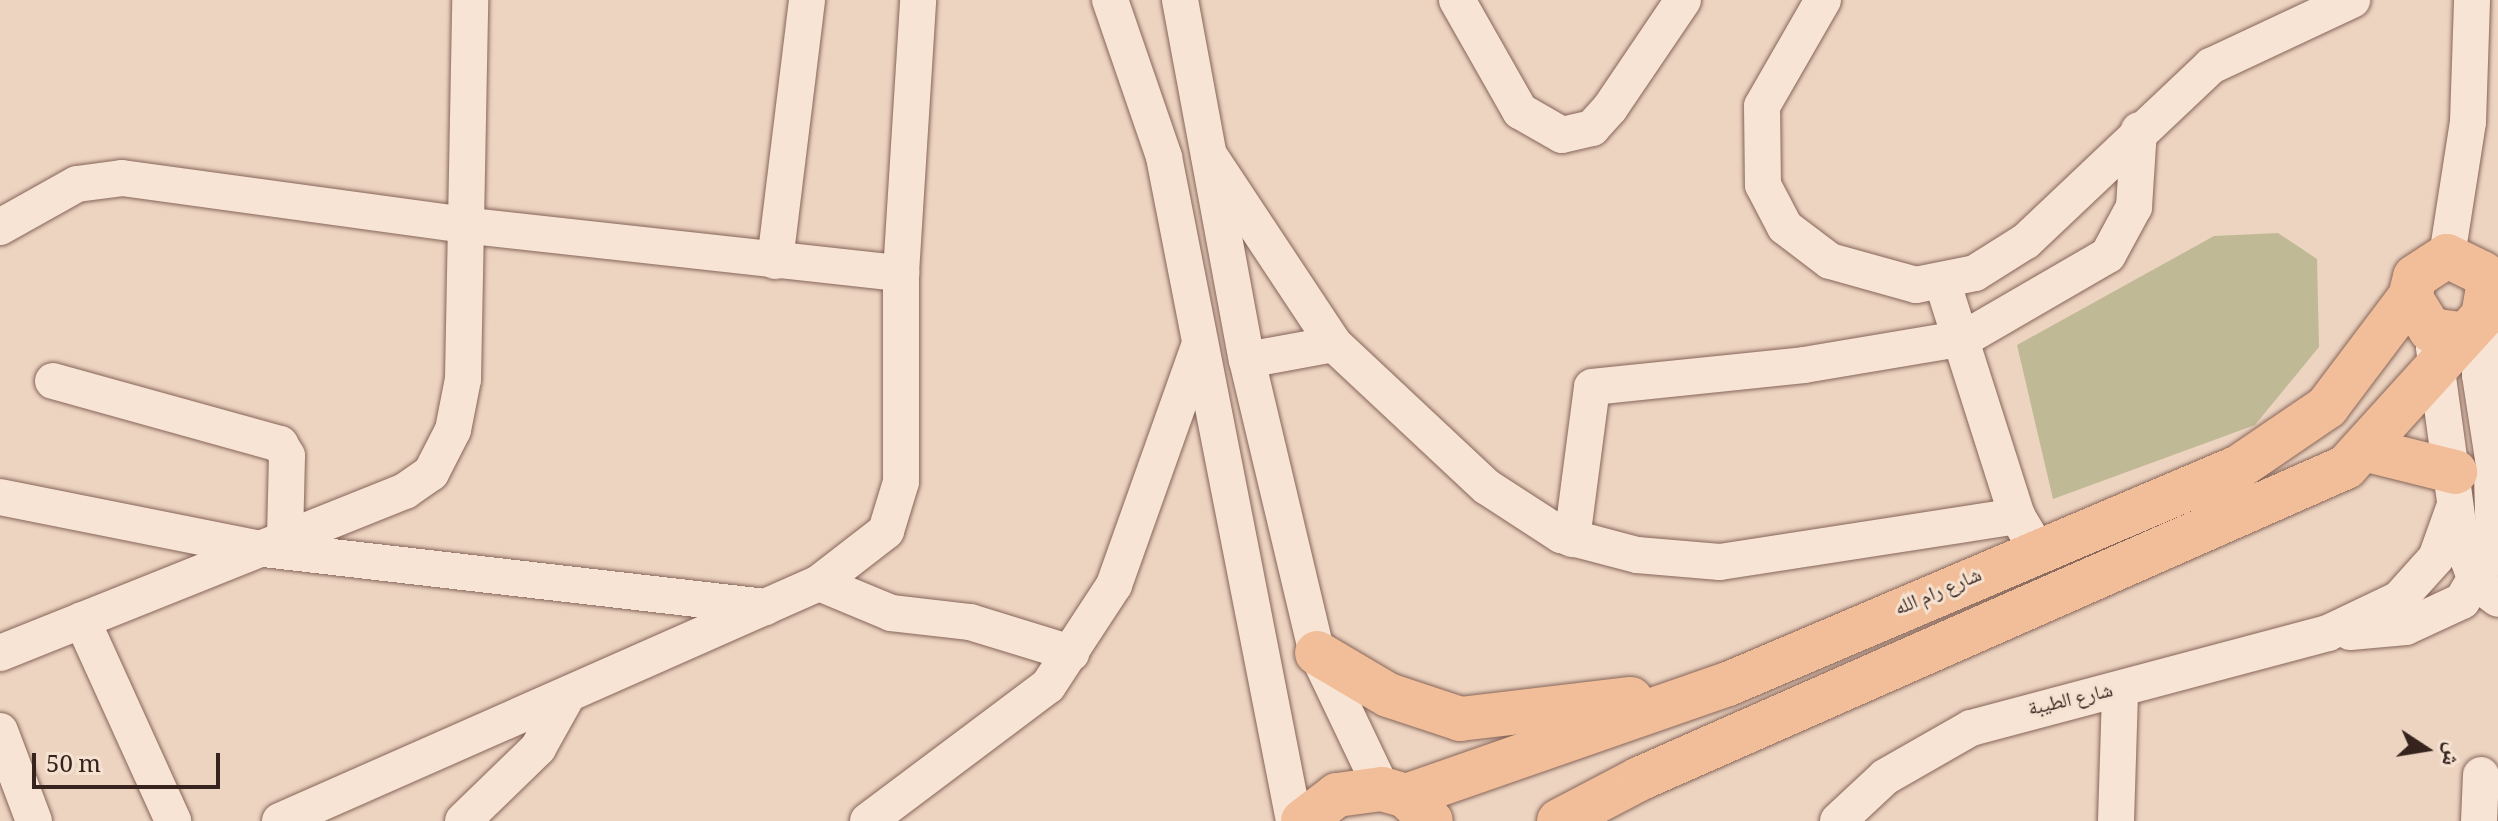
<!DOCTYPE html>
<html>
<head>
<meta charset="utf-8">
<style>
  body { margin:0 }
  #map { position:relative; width:2498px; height:821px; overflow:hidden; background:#edd4c1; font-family:Georgia,"Noto Naskh Arabic",serif }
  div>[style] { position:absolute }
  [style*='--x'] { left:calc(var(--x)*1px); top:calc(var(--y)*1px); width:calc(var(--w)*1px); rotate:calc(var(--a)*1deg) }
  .cemetery>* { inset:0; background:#c0b995 }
  .roads { filter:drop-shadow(0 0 2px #866559) drop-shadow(0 0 2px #866559) }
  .minor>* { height:36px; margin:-18px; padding:0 18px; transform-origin:18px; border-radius:18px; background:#f8e4d4 }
  .major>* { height:44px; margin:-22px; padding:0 22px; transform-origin:22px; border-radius:22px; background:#f1be99 }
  span { translate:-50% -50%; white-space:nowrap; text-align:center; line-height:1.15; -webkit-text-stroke:6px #f5e1d0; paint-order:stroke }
  .street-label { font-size:20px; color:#36231d }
  .north { position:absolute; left:2386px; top:709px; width:80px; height:80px; -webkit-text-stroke:6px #f5e1d0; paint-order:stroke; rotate:102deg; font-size:22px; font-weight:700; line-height:32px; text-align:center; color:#36231d }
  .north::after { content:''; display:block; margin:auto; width:28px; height:36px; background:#36231d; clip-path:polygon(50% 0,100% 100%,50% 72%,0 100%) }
  .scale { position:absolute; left:32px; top:753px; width:188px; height:36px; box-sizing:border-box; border:4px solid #36231d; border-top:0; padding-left:10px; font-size:24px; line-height:28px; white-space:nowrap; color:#36231d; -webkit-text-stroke:6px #f5e1d0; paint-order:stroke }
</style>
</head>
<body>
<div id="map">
  <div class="cemetery">
    <div style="clip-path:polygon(2278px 233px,2317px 259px,2319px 347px,2255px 425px,2053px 499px,2017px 345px,2214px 236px)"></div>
  </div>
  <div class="roads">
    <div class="minor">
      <div style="--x:1110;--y:0;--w:166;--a:71"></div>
      <div style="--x:1164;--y:157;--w:677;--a:78.92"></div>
      <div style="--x:1180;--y:0;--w:366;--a:79.5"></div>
      <div style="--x:1247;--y:360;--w:301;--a:76.6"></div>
      <div style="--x:1317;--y:653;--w:151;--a:64.5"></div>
      <div style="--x:1457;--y:0;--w:128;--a:60.4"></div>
      <div style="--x:1520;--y:111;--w:48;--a:29.7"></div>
      <div style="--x:1562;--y:135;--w:31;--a:-13"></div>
      <div style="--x:1592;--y:128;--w:27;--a:-48"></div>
      <div style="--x:1610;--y:108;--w:130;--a:-55.9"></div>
      <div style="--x:1823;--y:0;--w:122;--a:119.9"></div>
      <div style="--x:1762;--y:106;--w:79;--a:89.3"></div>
      <div style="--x:1763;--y:185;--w:47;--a:62.4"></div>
      <div style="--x:1785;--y:227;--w:56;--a:37.1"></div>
      <div style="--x:1830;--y:261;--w:89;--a:15.6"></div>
      <div style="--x:1916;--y:285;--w:60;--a:-11.5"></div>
      <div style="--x:1975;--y:273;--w:60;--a:-32.1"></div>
      <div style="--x:2026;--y:241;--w:255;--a:-43.4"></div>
      <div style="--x:2211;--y:66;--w:156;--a:-25.1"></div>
      <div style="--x:1209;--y:155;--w:227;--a:56.5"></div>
      <div style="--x:1334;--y:344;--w:209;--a:43.1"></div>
      <div style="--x:1487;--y:487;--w:88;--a:33"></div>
      <div style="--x:1561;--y:535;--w:79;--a:14.7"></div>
      <div style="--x:1637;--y:555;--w:83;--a:4.8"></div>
      <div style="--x:1720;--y:562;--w:301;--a:-8.8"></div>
      <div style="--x:0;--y:227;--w:88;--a:-29.2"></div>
      <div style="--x:77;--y:184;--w:45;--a:-7.6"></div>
      <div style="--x:122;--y:178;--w:353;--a:7.8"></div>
      <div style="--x:472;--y:226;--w:432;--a:6.3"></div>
      <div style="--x:2447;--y:256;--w:136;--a:-81.1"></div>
      <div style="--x:2468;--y:122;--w:122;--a:-88.1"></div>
      <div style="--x:775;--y:261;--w:263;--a:-83"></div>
      <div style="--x:1943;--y:284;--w:244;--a:72.3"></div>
      <div style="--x:2017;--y:516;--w:23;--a:59"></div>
      <div style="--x:2483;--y:316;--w:59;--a:92.9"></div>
      <div style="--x:2480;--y:375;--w:117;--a:81.2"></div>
      <div style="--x:2434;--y:348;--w:192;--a:82.2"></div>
      <div style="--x:2460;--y:538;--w:48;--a:69.3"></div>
      <div style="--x:2477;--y:583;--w:26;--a:37"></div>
      <div style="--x:1247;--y:360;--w:88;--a:-10.4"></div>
      <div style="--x:53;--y:381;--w:236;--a:15.5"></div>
      <div style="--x:280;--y:444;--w:14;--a:60"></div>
      <div style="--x:287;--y:456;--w:80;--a:91.4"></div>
      <div style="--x:0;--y:497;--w:260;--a:11.3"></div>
      <div style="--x:255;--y:548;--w:514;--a:6.59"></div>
      <div style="--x:1572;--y:539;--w:153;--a:-82.5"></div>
      <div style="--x:1592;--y:387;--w:213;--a:-5.9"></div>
      <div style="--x:1804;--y:365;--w:163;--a:-9.5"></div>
      <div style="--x:1965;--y:338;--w:165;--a:-30.1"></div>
      <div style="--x:2108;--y:255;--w:55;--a:-61.6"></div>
      <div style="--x:2134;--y:207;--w:77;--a:-86.3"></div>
      <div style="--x:819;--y:583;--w:78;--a:22.6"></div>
      <div style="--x:891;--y:613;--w:80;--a:6.5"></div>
      <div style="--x:970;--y:622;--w:106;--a:17.1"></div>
      <div style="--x:82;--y:620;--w:221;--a:65.6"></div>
      <div style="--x:2350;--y:632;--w:56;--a:-5.1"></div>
      <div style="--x:2406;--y:627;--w:62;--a:-24.9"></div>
      <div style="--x:2462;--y:601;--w:63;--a:-59.3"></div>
      <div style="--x:2494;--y:547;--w:72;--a:-91.6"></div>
      <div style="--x:0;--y:653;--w:436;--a:-21.8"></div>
      <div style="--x:405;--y:491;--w:32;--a:-35"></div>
      <div style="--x:431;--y:473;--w:48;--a:-62.9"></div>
      <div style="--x:453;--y:430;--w:52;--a:-78.9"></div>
      <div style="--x:463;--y:379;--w:379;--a:-88.9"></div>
      <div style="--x:0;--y:731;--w:96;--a:69.3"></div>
      <div style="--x:280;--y:821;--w:589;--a:-23.82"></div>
      <div style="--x:819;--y:583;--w:85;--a:-37.8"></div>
      <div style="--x:886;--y:531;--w:51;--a:-73"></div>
      <div style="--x:901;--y:482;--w:209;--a:-90"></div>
      <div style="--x:901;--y:273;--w:274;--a:-86.4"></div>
      <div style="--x:463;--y:821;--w:105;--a:-44.2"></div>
      <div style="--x:538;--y:748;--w:57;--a:-60.8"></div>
      <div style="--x:868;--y:821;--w:225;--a:-36.9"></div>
      <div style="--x:1048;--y:686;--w:121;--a:-56.8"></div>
      <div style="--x:1114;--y:585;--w:254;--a:-70.4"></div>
      <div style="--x:1838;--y:821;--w:64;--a:-43.1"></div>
      <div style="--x:1885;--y:777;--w:99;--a:-29.7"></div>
      <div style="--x:1971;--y:728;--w:369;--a:-14.9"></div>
      <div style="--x:2328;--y:633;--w:79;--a:-25.6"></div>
      <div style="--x:2399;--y:599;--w:55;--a:-47.9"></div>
      <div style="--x:2436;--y:558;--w:56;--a:-70.3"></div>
      <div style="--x:2116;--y:821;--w:130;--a:-88.2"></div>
      <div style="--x:2479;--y:821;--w:46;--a:-87.5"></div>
    </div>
    <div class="major">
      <div style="--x:2367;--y:450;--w:91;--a:14"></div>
      <div style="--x:1317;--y:653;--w:82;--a:30.6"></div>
      <div style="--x:1388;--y:695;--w:76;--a:18.4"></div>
      <div style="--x:1460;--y:719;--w:172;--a:-6.7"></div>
      <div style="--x:1406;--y:796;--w:341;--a:-19.2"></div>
      <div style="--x:1728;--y:684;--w:555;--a:-23.01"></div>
      <div style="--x:2239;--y:467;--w:107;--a:-34.3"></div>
      <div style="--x:2327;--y:407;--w:138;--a:-53"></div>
      <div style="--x:1303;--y:821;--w:43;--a:-37.4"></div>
      <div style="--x:1337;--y:795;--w:45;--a:-7.6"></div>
      <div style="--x:1382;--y:789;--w:25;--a:16"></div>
      <div style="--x:1406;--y:796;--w:35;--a:45"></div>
      <div style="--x:1559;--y:821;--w:90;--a:-27.7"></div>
      <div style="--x:1639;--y:779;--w:773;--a:-23.81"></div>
      <div style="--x:2346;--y:467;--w:204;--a:-47.8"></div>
      <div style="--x:2483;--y:316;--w:29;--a:-80"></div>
      <div style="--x:2488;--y:287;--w:15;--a:-113"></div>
      <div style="--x:2482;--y:273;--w:39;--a:-154"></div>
      <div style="--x:2447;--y:256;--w:38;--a:147"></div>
      <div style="--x:2415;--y:277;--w:21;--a:104"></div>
      <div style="--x:2410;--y:297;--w:39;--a:58"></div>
      <div style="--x:2431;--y:330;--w:29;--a:8"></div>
    </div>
  </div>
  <div class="street-label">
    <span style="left:1939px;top:594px;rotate:-23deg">شارع رام الله</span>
    <span style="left:2071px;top:702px;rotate:-13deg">شارع الطيبة</span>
  </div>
  <div class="north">ش</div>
  <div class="scale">50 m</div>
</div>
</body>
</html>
